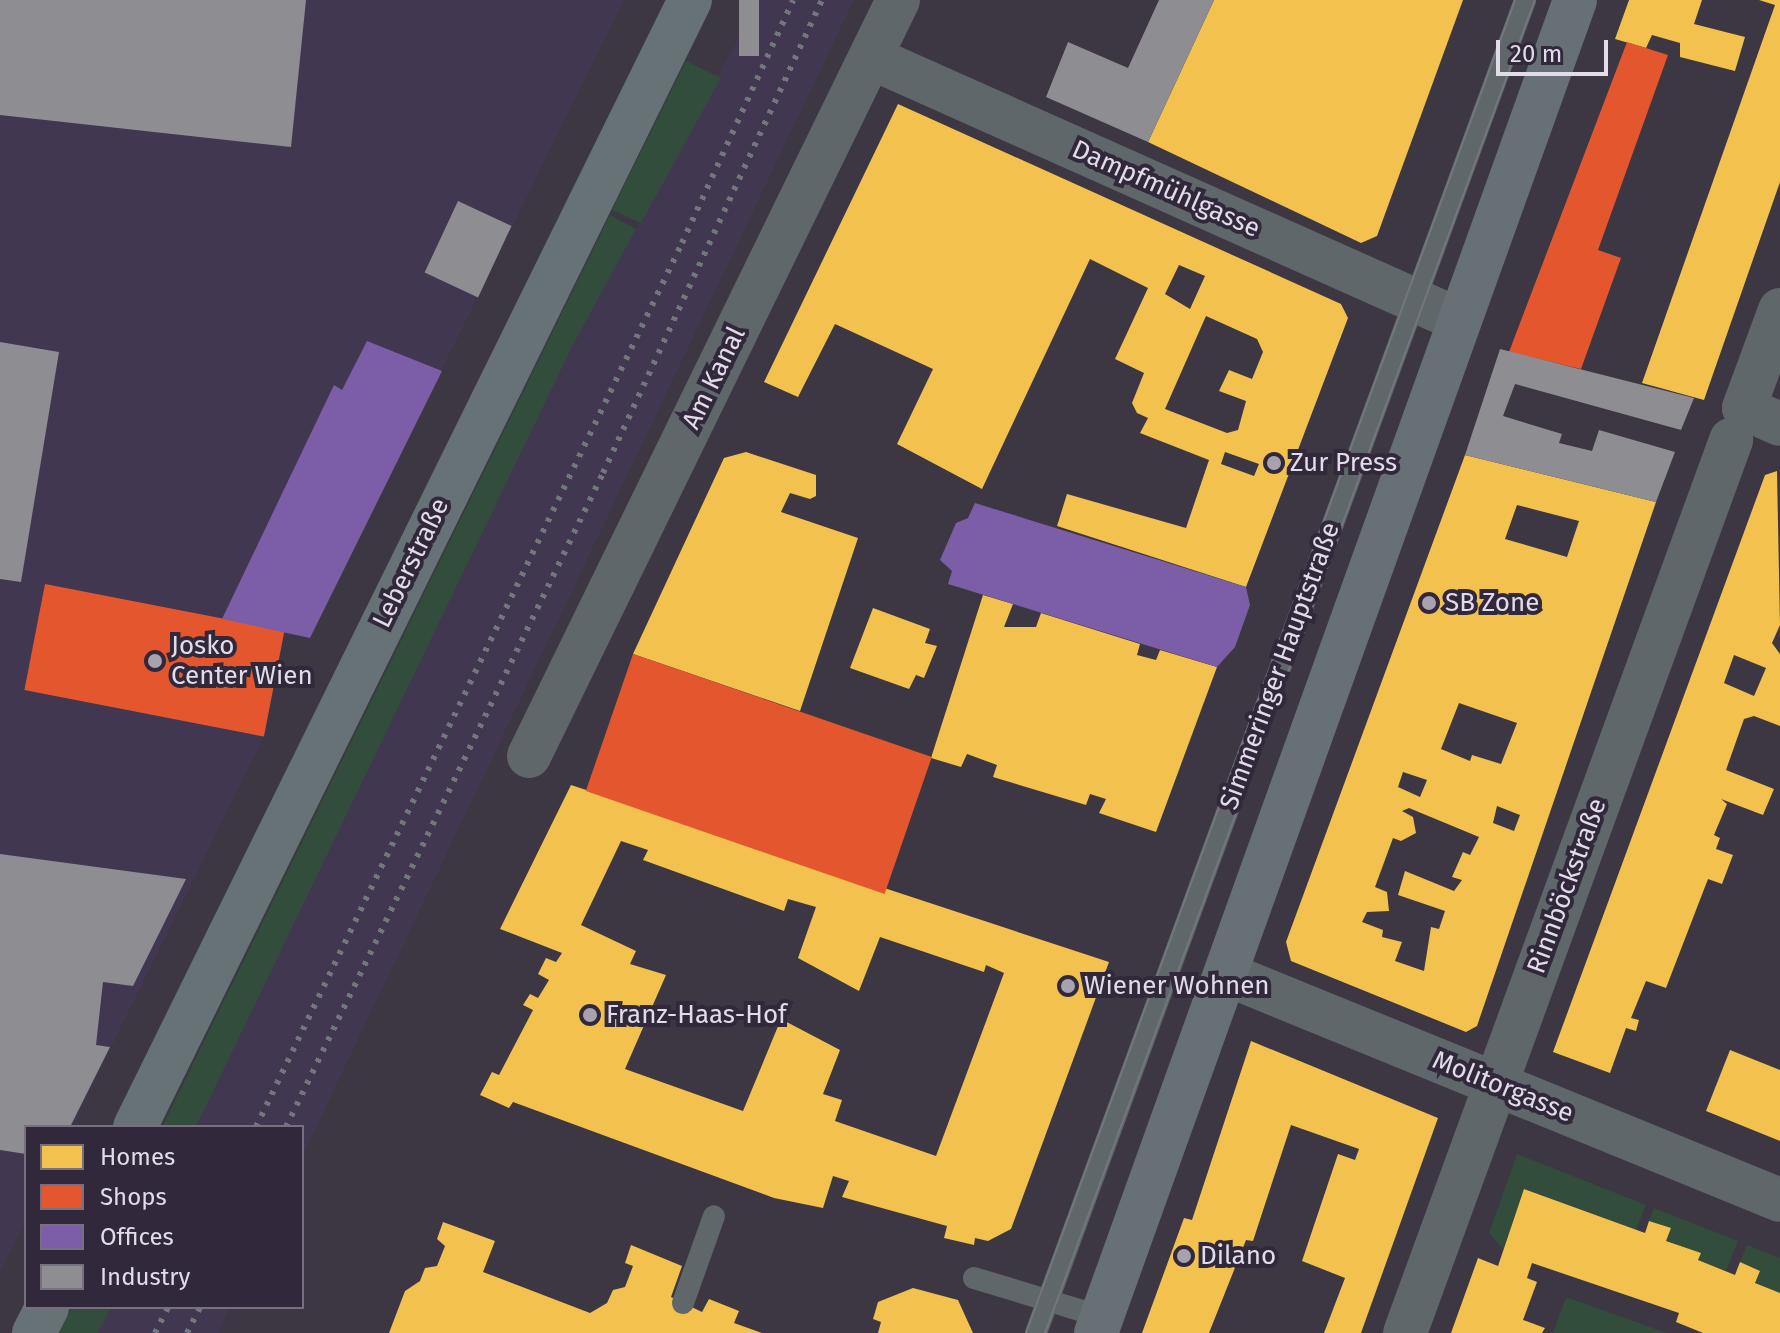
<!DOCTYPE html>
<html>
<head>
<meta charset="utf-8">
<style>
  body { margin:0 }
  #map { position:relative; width:1780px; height:1333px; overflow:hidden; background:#3c3742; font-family:"Fira Sans",sans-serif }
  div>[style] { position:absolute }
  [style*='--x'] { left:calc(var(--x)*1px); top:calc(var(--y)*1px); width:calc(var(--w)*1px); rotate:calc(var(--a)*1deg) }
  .built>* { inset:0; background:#423750 }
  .green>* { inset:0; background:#324d3b }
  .homes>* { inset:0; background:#f2c14e }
  .shops>* { inset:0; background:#e4572e; transform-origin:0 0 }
  .offices>* { inset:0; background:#7b5ea7 }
  .industry>* { inset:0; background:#8d8d92; transform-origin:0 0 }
  .lane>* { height:22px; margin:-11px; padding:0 11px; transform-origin:11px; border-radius:11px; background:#5f676b }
  .street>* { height:44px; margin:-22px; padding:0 22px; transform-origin:22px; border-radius:22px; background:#5f676b }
  .secondary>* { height:44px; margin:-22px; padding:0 22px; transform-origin:22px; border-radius:22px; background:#667276 }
  .primary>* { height:44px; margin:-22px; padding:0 22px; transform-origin:22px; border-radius:22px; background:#667075 }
  .tram>* { height:2px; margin:-1px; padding:0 1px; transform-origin:1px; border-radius:1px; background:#72777c }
  .rail>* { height:6px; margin-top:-3px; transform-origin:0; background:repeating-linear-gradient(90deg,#72777c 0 4px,transparent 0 12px) }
  .dots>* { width:22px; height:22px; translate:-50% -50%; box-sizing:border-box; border:4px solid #31283c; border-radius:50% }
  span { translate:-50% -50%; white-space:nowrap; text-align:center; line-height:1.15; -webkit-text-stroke:8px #31283c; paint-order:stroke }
  .street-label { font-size:26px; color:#e2dce9 }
  .poi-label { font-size:26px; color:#e2dce9 }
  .left { translate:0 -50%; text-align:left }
  .legend { position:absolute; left:24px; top:1125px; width:280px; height:184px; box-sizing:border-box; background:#31283c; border:2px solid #787081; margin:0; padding:10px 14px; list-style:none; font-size:24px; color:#e2dce9 }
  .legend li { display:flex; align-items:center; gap:16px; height:40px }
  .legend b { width:40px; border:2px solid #787081 }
  .scale { position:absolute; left:1496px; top:40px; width:112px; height:36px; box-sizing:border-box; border:4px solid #e2dce9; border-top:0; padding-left:10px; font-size:24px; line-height:28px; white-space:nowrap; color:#e2dce9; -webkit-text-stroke:6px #31283c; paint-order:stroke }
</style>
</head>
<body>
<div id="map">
  <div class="built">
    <div style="clip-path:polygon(0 0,624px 0,310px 638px,284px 632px,265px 735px,72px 1127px,26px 1127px,26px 1220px,0 1272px)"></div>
    <div style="clip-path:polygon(759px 0,854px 0,302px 1157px,302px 1127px,196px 1127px,572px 347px)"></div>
    <div style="clip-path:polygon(111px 1307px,230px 1307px,217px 1333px,98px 1333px)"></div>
  </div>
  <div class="green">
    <div style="clip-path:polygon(686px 61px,721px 78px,641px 223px,612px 210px)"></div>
    <div style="clip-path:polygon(610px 215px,636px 229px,572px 347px,196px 1127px,162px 1127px)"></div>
    <div style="clip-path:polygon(1517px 1154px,1646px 1205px,1636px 1230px,1525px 1189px,1503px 1249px,1489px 1233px)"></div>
    <div style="clip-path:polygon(1654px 1208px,1738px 1241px,1726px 1271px,1698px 1260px,1700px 1253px,1666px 1241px,1671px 1228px,1649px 1221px)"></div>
    <div style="clip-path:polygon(1747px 1245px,1780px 1258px,1780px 1293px,1755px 1283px,1760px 1271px,1740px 1262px)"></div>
    <div style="clip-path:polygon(1566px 1297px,1667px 1333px,1553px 1333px)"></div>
    <div style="clip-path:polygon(72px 1307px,111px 1307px,98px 1333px,59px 1333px)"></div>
  </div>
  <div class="homes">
    <div style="clip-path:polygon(1214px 0,1463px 0,1377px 236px,1361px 243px,1148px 142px)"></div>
    <div style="clip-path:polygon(1629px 0,1702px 0,1694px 24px,1745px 37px,1735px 71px,1680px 57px,1680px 43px,1652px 35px,1646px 48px,1615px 39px)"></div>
    <div style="clip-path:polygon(1759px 0,1780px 0,1780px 182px,1704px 400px,1642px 383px,1775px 5px)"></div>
    <div style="clip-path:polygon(evenodd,898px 104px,1341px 304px,1348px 318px,1246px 587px,1057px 526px,1067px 494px,1186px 528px,1209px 460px,1140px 433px,1148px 418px,1137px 413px,1132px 403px,1144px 373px,1115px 359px,1148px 288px,1090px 259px,982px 489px,897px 444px,933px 369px,835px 324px,798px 397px,764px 382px,898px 104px,1179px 265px,1205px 276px,1190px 309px,1165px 294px,1179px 265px,898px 104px,1206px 316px,1257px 339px,1263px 352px,1252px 379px,1229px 370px,1219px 391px,1246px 401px,1238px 430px,1227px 433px,1165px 409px,1206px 316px,898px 104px,1225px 452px,1259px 464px,1254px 476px,1221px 464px,1225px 452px)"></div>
    <div style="clip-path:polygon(746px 452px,816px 475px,816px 496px,810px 499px,790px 493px,781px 512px,858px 538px,800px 711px,633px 654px,724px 458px)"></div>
    <div style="clip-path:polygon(evenodd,1465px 455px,1656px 502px,1477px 1026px,1466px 1032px,1291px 961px,1286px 942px,1465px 455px,1517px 505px,1579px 521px,1567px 557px,1505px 539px,1517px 505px,1465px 455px,1459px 703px,1517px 723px,1501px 764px,1472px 755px,1470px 761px,1441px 749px,1459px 703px,1465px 455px,1403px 772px,1427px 780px,1420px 797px,1398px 787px,1403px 772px,1465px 455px,1497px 806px,1520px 815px,1514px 831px,1493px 823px,1497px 806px,1465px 455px,1409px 808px,1479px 837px,1470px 855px,1463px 852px,1452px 877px,1462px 880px,1454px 891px,1405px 871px,1398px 895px,1445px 911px,1439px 929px,1431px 927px,1424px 971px,1395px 961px,1402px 942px,1382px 937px,1383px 930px,1362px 922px,1367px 912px,1389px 911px,1387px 892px,1375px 887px,1393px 838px,1401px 841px,1416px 833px,1413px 817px,1402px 811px,1409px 808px)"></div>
    <div style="clip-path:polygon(evenodd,1777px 471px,1780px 625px,1772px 643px,1780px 654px,1780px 726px,1754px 716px,1744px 719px,1726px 770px,1774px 789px,1763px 815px,1721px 799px,1727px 804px,1714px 835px,1720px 838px,1716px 849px,1733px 855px,1722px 884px,1708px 879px,1666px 988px,1646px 981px,1631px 1018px,1639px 1020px,1636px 1031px,1626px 1028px,1610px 1073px,1553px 1052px,1765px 475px,1777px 471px,1734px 655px,1766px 668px,1754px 696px,1724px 683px,1734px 655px)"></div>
    <div style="clip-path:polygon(983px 595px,1013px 604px,1004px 627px,1036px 627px,1041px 613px,1140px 644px,1137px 655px,1156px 660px,1160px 650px,1217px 667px,1156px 832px,1099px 813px,1106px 799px,1090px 794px,1086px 805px,993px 777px,997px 765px,967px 754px,961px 767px,931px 758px)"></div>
    <div style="clip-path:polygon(873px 608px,930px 629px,925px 643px,937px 646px,924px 678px,916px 675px,909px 689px,850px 668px)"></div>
    <div style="clip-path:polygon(evenodd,571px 785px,1109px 962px,1011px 1229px,988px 1241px,975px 1238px,974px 1245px,944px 1238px,947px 1226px,842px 1197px,849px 1181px,833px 1176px,823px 1208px,774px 1198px,513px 1102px,509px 1108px,480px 1095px,492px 1072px,499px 1075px,533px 1010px,523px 1005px,530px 994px,538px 998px,549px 980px,538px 974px,546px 958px,556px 962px,562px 953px,500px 929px,571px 785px,621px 841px,648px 850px,643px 860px,784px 911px,788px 899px,816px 907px,798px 958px,859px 991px,880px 937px,984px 972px,986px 965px,1004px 973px,936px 1156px,835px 1121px,842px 1100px,823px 1094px,840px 1050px,781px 1019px,743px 1111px,625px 1069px,666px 975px,630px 964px,636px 951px,581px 925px,621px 841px)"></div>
    <div style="clip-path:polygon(1251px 1041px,1438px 1118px,1361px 1333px,1324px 1333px,1345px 1278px,1302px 1261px,1338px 1154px,1355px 1160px,1359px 1149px,1291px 1125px,1253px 1241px,1246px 1240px,1209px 1333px,1142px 1333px,1184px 1218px,1192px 1220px)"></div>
    <div style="clip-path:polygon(1730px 1050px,1780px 1070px,1780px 1141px,1706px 1111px)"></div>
    <div style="clip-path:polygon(1524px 1189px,1645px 1233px,1649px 1221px,1671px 1228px,1666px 1241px,1701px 1253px,1698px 1260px,1735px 1275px,1740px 1262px,1760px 1271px,1755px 1283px,1780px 1293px,1780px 1333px,1703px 1333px,1676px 1322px,1679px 1313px,1532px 1263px,1527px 1278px,1537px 1282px,1523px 1320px,1545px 1328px,1542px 1333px,1451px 1333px,1478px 1258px,1498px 1266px)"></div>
    <div style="clip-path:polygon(443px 1222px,495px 1241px,483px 1272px,590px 1313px,607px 1303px,613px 1290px,625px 1287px,633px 1266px,625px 1263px,631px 1245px,682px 1266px,671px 1297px,702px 1312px,709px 1299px,739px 1311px,734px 1323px,762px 1333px,389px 1333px,405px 1291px,420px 1281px,425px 1268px,437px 1266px,445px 1246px,437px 1239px)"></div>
    <div style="clip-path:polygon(913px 1288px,958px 1300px,973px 1333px,878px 1333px,881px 1322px,873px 1319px,878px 1302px)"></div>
  </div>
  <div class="shops">
    <div style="clip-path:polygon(1627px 42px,1668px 55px,1598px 250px,1621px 258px,1581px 369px,1509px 352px)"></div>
    <div style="left:45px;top:584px;width:244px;height:108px;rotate:11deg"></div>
    <div style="left:633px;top:654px;width:316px;height:145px;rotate:19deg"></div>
  </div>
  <div class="offices">
    <div style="clip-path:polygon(367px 341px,442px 371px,310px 638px,222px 619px,334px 385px,342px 390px)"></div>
    <div style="clip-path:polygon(975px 503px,1246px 587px,1250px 605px,1235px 647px,1217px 667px,948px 584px,952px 571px,940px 560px,956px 523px,968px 518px)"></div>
  </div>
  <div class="industry">
    <div style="clip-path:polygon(0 0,306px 0,291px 147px,0 115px)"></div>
    <div style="left:739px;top:0;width:20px;height:56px"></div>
    <div style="clip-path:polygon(1159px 0,1214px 0,1148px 142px,1046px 97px,1068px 42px,1128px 68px)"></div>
    <div style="left:458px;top:201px;width:59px;height:79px;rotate:25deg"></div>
    <div style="clip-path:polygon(0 342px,59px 352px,21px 582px,0 579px)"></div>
    <div style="clip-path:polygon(1500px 349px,1694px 398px,1681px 430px,1515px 384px,1503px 416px,1562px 434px,1559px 443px,1592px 451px,1599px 430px,1675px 452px,1656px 502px,1465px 455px)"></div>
    <div style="clip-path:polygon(0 854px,186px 879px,133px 986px,103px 982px,96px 1045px,110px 1047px,70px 1127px,26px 1127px,26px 1154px,0 1150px)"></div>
  </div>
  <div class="lane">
    <div style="--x:974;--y:1278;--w:134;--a:16.9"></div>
    <div style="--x:683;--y:1303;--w:92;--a:-70.4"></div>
    <div style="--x:1036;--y:1333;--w:1420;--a:-69.85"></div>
  </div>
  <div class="street">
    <div style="--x:872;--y:58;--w:643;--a:24.05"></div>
    <div style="--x:1780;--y:310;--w:104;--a:110.2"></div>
    <div style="--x:1744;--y:408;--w:39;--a:24"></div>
    <div style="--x:529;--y:756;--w:841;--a:-63.98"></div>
    <div style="--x:1226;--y:974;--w:598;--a:22.19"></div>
    <div style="--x:1405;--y:1333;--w:951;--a:-69.94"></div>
  </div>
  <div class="secondary">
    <div style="--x:135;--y:1127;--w:1256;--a:-63.78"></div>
    <div style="--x:34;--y:1333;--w:29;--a:-63"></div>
  </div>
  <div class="primary">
    <div style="--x:1096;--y:1333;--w:1416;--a:-70.23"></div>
  </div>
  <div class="tram">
    <div style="--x:1026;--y:1333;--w:1420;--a:-69.85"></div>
    <div style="--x:1045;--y:1333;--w:1420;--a:-69.82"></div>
  </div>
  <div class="rail">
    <div style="--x:256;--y:1127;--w:981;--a:-64.27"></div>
    <div style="--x:682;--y:243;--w:267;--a:-65.4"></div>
    <div style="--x:286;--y:1127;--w:727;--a:-64.14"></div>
    <div style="--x:603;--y:473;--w:521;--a:-65.16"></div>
    <div style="--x:155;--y:1333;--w:29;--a:-63"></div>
    <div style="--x:187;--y:1333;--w:29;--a:-63"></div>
  </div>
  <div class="dots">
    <div style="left:1274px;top:463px;background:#a8a2af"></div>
    <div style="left:1429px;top:603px;background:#a8a2af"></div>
    <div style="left:155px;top:661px;background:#a8a2af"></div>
    <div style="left:1068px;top:986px;background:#a8a2af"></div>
    <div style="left:590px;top:1015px;background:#a8a2af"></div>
    <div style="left:1184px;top:1256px;background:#a8a2af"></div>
  </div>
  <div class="street-label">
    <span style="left:1166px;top:189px;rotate:24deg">Dampfmühlgasse</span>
    <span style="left:714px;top:378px;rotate:-64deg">Am Kanal</span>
    <span style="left:411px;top:563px;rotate:-64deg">Leberstraße</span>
    <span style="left:1280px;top:666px;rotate:-70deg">Simmeringer Hauptstraße</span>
    <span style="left:1567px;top:886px;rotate:-70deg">Rinnböckstraße</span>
    <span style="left:1503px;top:1087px;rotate:22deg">Molitorgasse</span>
  </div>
  <div class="poi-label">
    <span class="left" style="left:1290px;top:463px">Zur Press</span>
    <span class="left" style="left:1445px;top:603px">SB Zone</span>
    <span class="left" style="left:171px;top:661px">Josko<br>Center Wien</span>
    <span class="left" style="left:1084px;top:986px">Wiener Wohnen</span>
    <span class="left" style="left:606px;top:1015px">Franz-Haas-Hof</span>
    <span class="left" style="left:1200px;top:1256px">Dilano</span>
  </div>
  <ul class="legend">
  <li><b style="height:22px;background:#f2c14e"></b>Homes</li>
  <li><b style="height:22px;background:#e4572e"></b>Shops</li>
  <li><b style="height:22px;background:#7b5ea7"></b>Offices</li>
  <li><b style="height:22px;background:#8d8d92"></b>Industry</li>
  </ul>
  <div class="scale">20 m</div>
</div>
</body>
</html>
